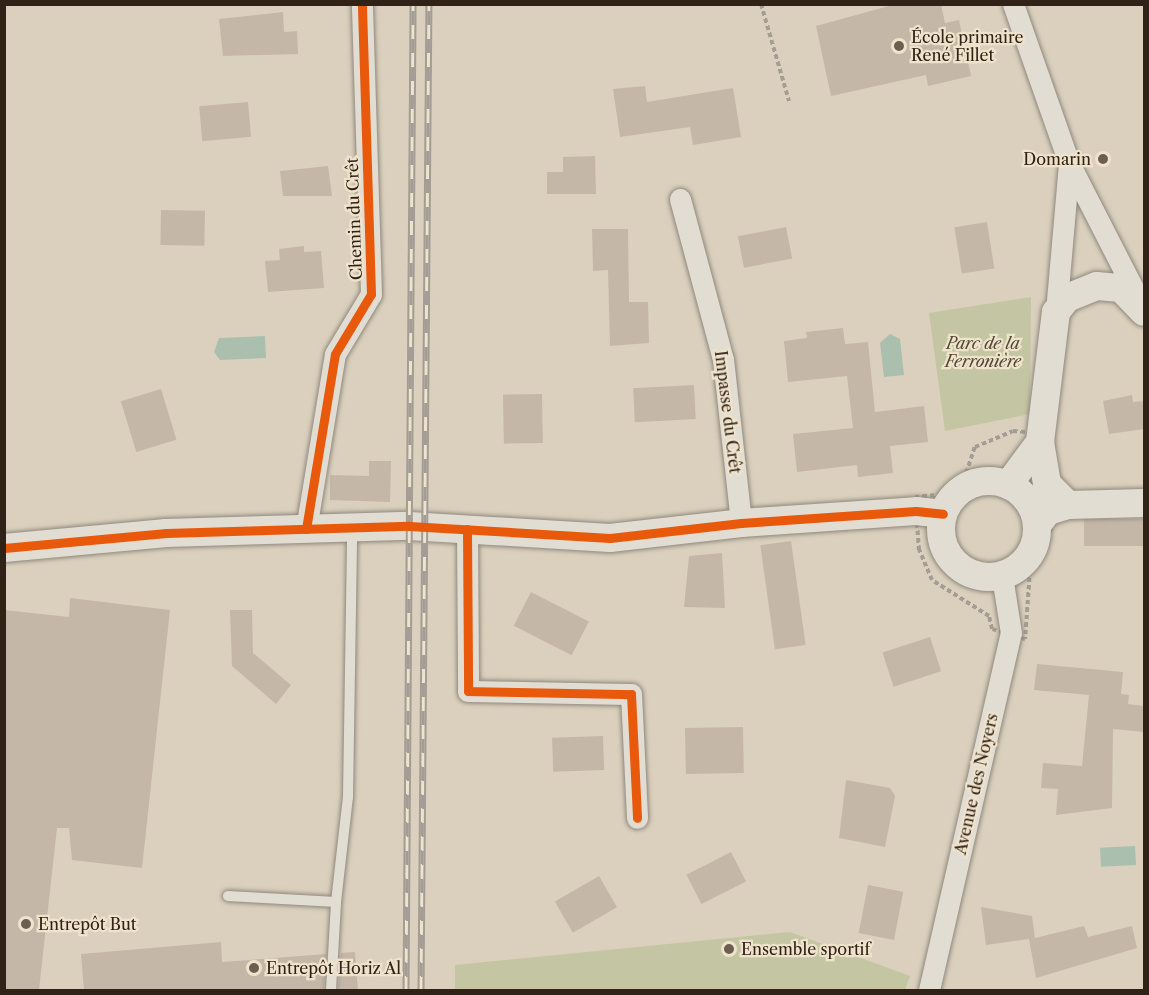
<!DOCTYPE html>
<html>
<head>
<meta charset="utf-8">
<style>
  body { margin:0 }
  #map { position:relative; width:1149px; height:995px; overflow:hidden; background:#dad0bd; font-family:"Libre Caslon Text",serif }
  div>[style] { position:absolute }
  [style*='--x'] { left:calc(var(--x)*1px); top:calc(var(--y)*1px); width:calc(var(--w)*1px); rotate:calc(var(--a)*1deg) }
  .green>* { inset:0; background:#c4c6a3 }
  .water>* { inset:0; background:#abbfae; transform-origin:0 0 }
  .building>* { inset:0; background:#c5b7a8; transform-origin:0 0 }
  .path>* { height:4px; margin-top:-2px; transform-origin:0; background:repeating-linear-gradient(90deg,#a39d95 0 4.5px,transparent 0 7.5px) }
  .roads { filter:drop-shadow(0 0 2px #90887d) drop-shadow(0 0 2px #90887d) }
  .lane>* { height:10px; margin:-5px; padding:0 5px; transform-origin:5px; border-radius:5px; background:#e2ddd3 }
  .street>* { height:21px; margin:-10.5px; padding:0 10.5px; transform-origin:10.5px; border-radius:10.5px; background:#e2ddd3 }
  .secondary>* { height:28px; margin:-14px; padding:0 14px; transform-origin:14px; border-radius:14px; background:#e2ddd3 }
  .secondary>.ring { margin:-14px; padding:0; box-sizing:content-box; background:none; border:28px solid #e2ddd3; border-radius:50% }
  .rail>* { height:7px; margin-top:-3.5px; transform-origin:0; background:repeating-linear-gradient(90deg,#efe3cc 0 14px,#a39d95 0 28px); box-sizing:border-box; border-block:2px solid #a39d95 }
  .cycleway>* { height:9px; margin:-4.5px; padding:0 4.5px; transform-origin:4.5px; border-radius:4.5px; background:#e8590c }
  .dots>* { width:16px; height:16px; translate:-50% -50%; box-sizing:border-box; border:3px solid #efe3cc; border-radius:50% }
  span { translate:-50% -50%; white-space:nowrap; text-align:center; line-height:1.15; -webkit-text-stroke:4.5px #efe3cc; paint-order:stroke }
  .poi-label { font-size:16px; color:#312218 }
  .left { translate:0 -50%; text-align:left }
  .right { translate:-100% -50%; text-align:right }
  .street-label { font-size:16px; color:#312218 }
  .park-label { font-size:16px; color:#514935; font-style:italic }
  .frame { position:absolute; inset:0; border:6px solid #312218; pointer-events:none }
</style>
</head>
<body>
<div id="map">
  <div class="green">
    <div style="clip-path:polygon(1031px 297px,1030px 414px,945px 431px,929px 313px)"></div>
    <div style="clip-path:polygon(790px 932px,910px 976px,905px 990px,455px 990px,455px 965px)"></div>
  </div>
  <div class="water">
    <div style="clip-path:polygon(890px 334px,900px 339px,904px 375px,884px 377px,880px 343px)"></div>
    <div style="clip-path:polygon(265px 336px,266px 358px,220px 360px,214px 352px,219px 338px)"></div>
    <div style="left:1135px;top:846px;width:19px;height:35px;rotate:87deg"></div>
  </div>
  <div class="building">
    <div style="clip-path:polygon(896px 4px,941px 4px,945px 23px,959px 20px,971px 76px,928px 86px,926px 75px,831px 96px,816px 26px)"></div>
    <div style="clip-path:polygon(283px 12px,284px 32px,297px 31px,298px 54px,223px 56px,219px 19px)"></div>
    <div style="clip-path:polygon(645px 86px,647px 102px,733px 88px,741px 137px,693px 145px,690px 127px,620px 137px,613px 89px)"></div>
    <div style="left:248px;top:102px;width:35px;height:49px;rotate:85deg"></div>
    <div style="clip-path:polygon(595px 156px,596px 194px,547px 194px,547px 172px,563px 172px,563px 157px)"></div>
    <div style="clip-path:polygon(328px 166px,332px 196px,283px 196px,280px 171px)"></div>
    <div style="left:161px;top:210px;width:44px;height:35px;rotate:1deg"></div>
    <div style="left:987px;top:222px;width:47px;height:33px;rotate:81deg"></div>
    <div style="left:786px;top:227px;width:32px;height:49px;rotate:79deg"></div>
    <div style="clip-path:polygon(592px 229px,628px 229px,629px 302px,648px 302px,649px 343px,610px 346px,608px 270px,593px 271px)"></div>
    <div style="clip-path:polygon(304px 246px,304px 252px,321px 251px,324px 288px,268px 292px,265px 261px,280px 260px,279px 249px)"></div>
    <div style="clip-path:polygon(843px 328px,845px 344px,868px 342px,875px 412px,924px 406px,928px 442px,890px 446px,893px 473px,858px 477px,857px 465px,797px 472px,793px 434px,853px 428px,847px 376px,788px 382px,784px 341px,807px 338px,806px 332px)"></div>
    <div style="left:694px;top:385px;width:34px;height:61px;rotate:87deg"></div>
    <div style="left:161px;top:389px;width:53px;height:42px;rotate:73deg"></div>
    <div style="left:542px;top:394px;width:49px;height:39px;rotate:89deg"></div>
    <div style="clip-path:polygon(1132px 395px,1133px 402px,1144px 401px,1144px 429px,1109px 434px,1103px 401px)"></div>
    <div style="clip-path:polygon(369px 461px,391px 461px,390px 502px,330px 500px,330px 475px,369px 476px)"></div>
    <div style="left:1144px;top:519px;width:27px;height:60px;rotate:90deg"></div>
    <div style="left:791px;top:541px;width:105px;height:31px;rotate:82deg"></div>
    <div style="clip-path:polygon(722px 553px,725px 608px,684px 607px,689px 556px)"></div>
    <div style="left:531px;top:592px;width:65px;height:38px;rotate:27deg"></div>
    <div style="clip-path:polygon(70px 598px,170px 610px,142px 868px,72px 860px,69px 828px,57px 828px,39px 990px,4px 990px,4px 610px,69px 617px)"></div>
    <div style="clip-path:polygon(230px 610px,252px 610px,253px 653px,291px 685px,276px 704px,232px 666px)"></div>
    <div style="left:930px;top:637px;width:36px;height:50px;rotate:72deg"></div>
    <div style="clip-path:polygon(1037px 664px,1123px 672px,1121px 694px,1129px 695px,1128px 704px,1144px 706px,1144px 732px,1113px 729px,1112px 808px,1056px 815px,1058px 789px,1041px 788px,1043px 763px,1082px 766px,1089px 695px,1034px 690px)"></div>
    <div style="left:743px;top:727px;width:46px;height:58px;rotate:89deg"></div>
    <div style="left:603px;top:736px;width:34px;height:51px;rotate:88deg"></div>
    <div style="clip-path:polygon(846px 780px,890px 788px,895px 796px,885px 847px,839px 838px)"></div>
    <div style="left:731px;top:852px;width:33px;height:50px;rotate:63deg"></div>
    <div style="left:599px;top:876px;width:36px;height:51px;rotate:60deg"></div>
    <div style="left:868px;top:885px;width:36px;height:49px;rotate:11deg"></div>
    <div style="clip-path:polygon(981px 907px,1032px 916px,1035px 938px,1084px 926px,1088px 937px,1132px 926px,1137px 948px,1036px 978px,1029px 939px,986px 945px)"></div>
    <div style="clip-path:polygon(221px 942px,222px 962px,326px 954px,324px 990px,84px 990px,81px 954px)"></div>
    <div style="clip-path:polygon(355px 952px,358px 990px,338px 990px,341px 953px)"></div>
  </div>
  <div class="path">
    <div style="--x:761;--y:4;--w:101;--a:73.9"></div>
    <div style="--x:1013;--y:431;--w:40;--a:4.3"></div>
    <div style="--x:1053;--y:434;--w:46;--a:91.2"></div>
    <div style="--x:1052;--y:480;--w:18;--a:45"></div>
    <div style="--x:1065;--y:493;--w:23;--a:77"></div>
    <div style="--x:1070;--y:515;--w:16;--a:158"></div>
    <div style="--x:1055;--y:521;--w:55;--a:117"></div>
    <div style="--x:1030;--y:570;--w:69;--a:94.1"></div>
    <div style="--x:1025;--y:639;--w:34;--a:-163"></div>
    <div style="--x:992;--y:629;--w:13;--a:-103"></div>
    <div style="--x:989;--y:616;--w:67;--a:-147.7"></div>
    <div style="--x:932;--y:580;--w:33;--a:-113"></div>
    <div style="--x:919;--y:550;--w:53;--a:-94.3"></div>
    <div style="--x:915;--y:497;--w:30;--a:-6"></div>
    <div style="--x:945;--y:494;--w:24;--a:-36"></div>
    <div style="--x:964;--y:480;--w:35;--a:-72"></div>
    <div style="--x:975;--y:447;--w:41;--a:-22.8"></div>
  </div>
  <div class="roads">
    <div class="lane">
      <div style="--x:228;--y:896;--w:108;--a:3.2"></div>
      <div style="--x:336;--y:902;--w:106;--a:-83.5"></div>
      <div style="--x:348;--y:797;--w:269;--a:-89.1"></div>
      <div style="--x:331;--y:990;--w:88;--a:-86.7"></div>
    </div>
    <div class="street">
      <div style="--x:1013;--y:4;--w:169;--a:70.6"></div>
      <div style="--x:1069;--y:163;--w:154;--a:62.9"></div>
      <div style="--x:680;--y:199;--w:166;--a:75"></div>
      <div style="--x:723;--y:359;--w:165;--a:83.7"></div>
      <div style="--x:1056;--y:312;--w:150;--a:-85"></div>
      <div style="--x:306;--y:529;--w:177;--a:-80.6"></div>
      <div style="--x:335;--y:354;--w:70;--a:-59"></div>
      <div style="--x:371;--y:294;--w:290;--a:-91.8"></div>
      <div style="--x:467;--y:529;--w:162;--a:89.6"></div>
      <div style="--x:468;--y:691;--w:163;--a:1.1"></div>
      <div style="--x:631;--y:694;--w:124;--a:87.2"></div>
      <div style="--x:929;--y:990;--w:366;--a:-77.1"></div>
      <div style="--x:1011;--y:633;--w:58;--a:-99"></div>
    </div>
    <div class="secondary">
      <div style="--x:1040;--y:442;--w:43;--a:80.5"></div>
      <div style="--x:1047;--y:484;--w:30;--a:45"></div>
      <div class="ring" style="left:941px;top:481px;width:68px;height:68px"></div>
      <div style="--x:1008;--y:485;--w:54;--a:-53.3"></div>
      <div style="--x:1040;--y:442;--w:131;--a:-83"></div>
      <div style="--x:1056;--y:312;--w:18;--a:-52"></div>
      <div style="--x:1067;--y:298;--w:32;--a:-22"></div>
      <div style="--x:1097;--y:286;--w:24;--a:5"></div>
      <div style="--x:1121;--y:288;--w:33;--a:46"></div>
      <div style="--x:1037;--y:525;--w:18;--a:-52"></div>
      <div style="--x:1048;--y:511;--w:21;--a:-17"></div>
      <div style="--x:1068;--y:505;--w:76;--a:-1.5"></div>
      <div style="--x:4;--y:548;--w:163;--a:-5.3"></div>
      <div style="--x:166;--y:533;--w:243;--a:-1.7"></div>
      <div style="--x:409;--y:526;--w:201;--a:3.4"></div>
      <div style="--x:610;--y:538;--w:132;--a:-6.5"></div>
      <div style="--x:741;--y:523;--w:175;--a:-3.9"></div>
      <div style="--x:916;--y:511;--w:27;--a:6"></div>
    </div>
  </div>
  <div class="rail">
    <div style="--x:406;--y:990;--w:986;--a:-89.59"></div>
    <div style="--x:421;--y:990;--w:986;--a:-89.54"></div>
  </div>
  <div class="cycleway">
    <div style="--x:306;--y:529;--w:177;--a:-80.6"></div>
    <div style="--x:335;--y:354;--w:70;--a:-59"></div>
    <div style="--x:371;--y:294;--w:290;--a:-91.8"></div>
    <div style="--x:467;--y:529;--w:162;--a:89.6"></div>
    <div style="--x:468;--y:691;--w:163;--a:1.1"></div>
    <div style="--x:631;--y:694;--w:124;--a:87.2"></div>
    <div style="--x:4;--y:548;--w:163;--a:-5.3"></div>
    <div style="--x:166;--y:533;--w:243;--a:-1.7"></div>
    <div style="--x:409;--y:526;--w:201;--a:3.4"></div>
    <div style="--x:610;--y:538;--w:132;--a:-6.5"></div>
    <div style="--x:741;--y:523;--w:175;--a:-3.9"></div>
    <div style="--x:916;--y:511;--w:27;--a:6"></div>
  </div>
  <div class="dots">
    <div style="left:899px;top:46px;background:#6c5f52"></div>
    <div style="left:1103px;top:159px;background:#6c5f52"></div>
    <div style="left:26px;top:924px;background:#6c5f52"></div>
    <div style="left:729px;top:949px;background:#6c5f52"></div>
    <div style="left:254px;top:968px;background:#6c5f52"></div>
  </div>
  <div class="poi-label">
    <span class="left" style="left:911px;top:46px">École primaire<br>René Fillet</span>
    <span class="right" style="left:1091px;top:159px">Domarin</span>
    <span class="left" style="left:38px;top:924px">Entrepôt But</span>
    <span class="left" style="left:741px;top:949px">Ensemble sportif</span>
    <span class="left" style="left:266px;top:968px">Entrepôt Horiz Al</span>
  </div>
  <div class="street-label">
    <span style="left:354px;top:219px;rotate:-92deg">Chemin du Crêt</span>
    <span style="left:728px;top:412px;rotate:83deg">Impasse du Crêt</span>
    <span style="left:976px;top:784px;rotate:-77deg">Avenue des Noyers</span>
  </div>
  <div class="park-label">
    <span style="left:983px;top:352px">Parc de la<br>Ferronière</span>
  </div>
  <div class="frame"></div>
</div>
</body>
</html>
